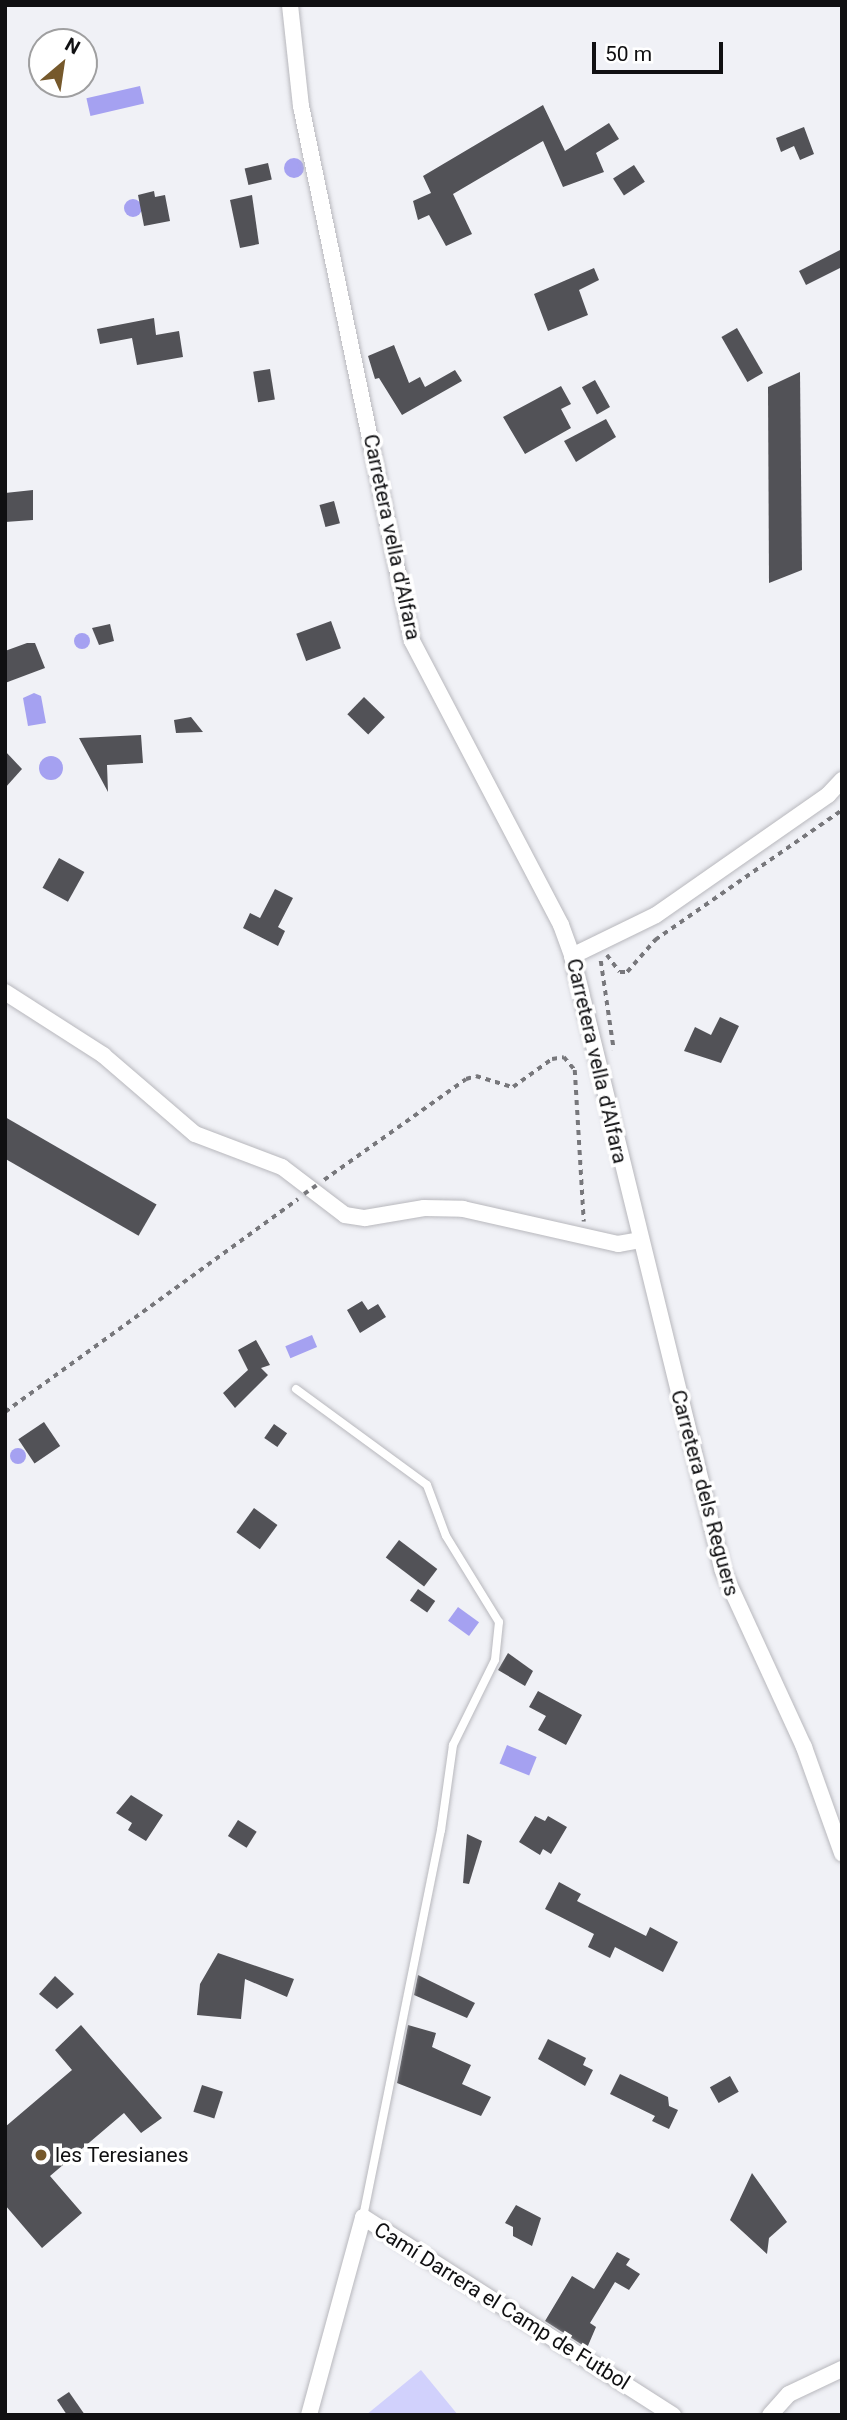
<!DOCTYPE html>
<html>
<head>
<meta charset="utf-8">
<style>
  body { margin:0 }
  #map { position:relative; width:847px; height:2420px; overflow:hidden; background:#f0f1f6; font-family:Roboto,sans-serif }
  div>[style] { position:absolute }
  [style*='--x'] { left:calc(var(--x)*1px); top:calc(var(--y)*1px); width:calc(var(--w)*1px); rotate:calc(var(--a)*1deg) }
  .green>* { inset:0; background:#d1d1fc }
  .water>* { inset:0; background:#a5a1f1; transform-origin:0 0 }
  .round { border-radius:50% }
  .building>* { inset:0; background:#525257; transform-origin:0 0 }
  .path>* { height:3.5px; margin-top:-1.75px; transform-origin:0; background:repeating-linear-gradient(90deg,#77777b 0 5px,transparent 0 10px) }
  .roads { filter:drop-shadow(0 0 2px #b8b8bd) drop-shadow(0 0 2px #b8b8bd) }
  .service>* { height:8px; margin:-4px; padding:0 4px; transform-origin:4px; border-radius:4px; background:#fff }
  .minor>* { height:16px; margin:-8px; padding:0 8px; transform-origin:8px; border-radius:8px; background:#fff }
  .path-bridge>* { height:3.5px; margin-top:-1.75px; transform-origin:0; background:repeating-linear-gradient(90deg,#77777b 0 5px,transparent 0 10px) }
  .dots>* { width:19px; height:19px; translate:-50% -50%; box-sizing:border-box; border:4px solid #fff; border-radius:50% }
  span { translate:-50% -50%; white-space:nowrap; text-align:center; line-height:1.15; -webkit-text-stroke:7px #fff; paint-order:stroke }
  .street-label { font-size:21px; color:#101012 }
  .poi-label { font-size:21px; color:#101012 }
  .left { translate:0 -50%; text-align:left }
  .frame { position:absolute; inset:0; border:7px solid #101012; pointer-events:none }
  .north { position:absolute; left:28px; top:28px; width:70px; height:70px; box-sizing:border-box; background:#fff; border:2px solid #9f9fa0; border-radius:50%; rotate:29deg; font-size:19px; font-weight:700; line-height:28px; text-align:center; color:#101012 }
  .north::after { content:''; display:block; margin:auto; width:24px; height:32px; background:#76592c; clip-path:polygon(50% 0,100% 100%,50% 72%,0 100%) }
  .scale { position:absolute; left:592px; top:42px; width:131px; height:32px; box-sizing:border-box; border:4px solid #101012; border-top:0; padding-left:9px; font-size:21px; line-height:24px; white-space:nowrap; color:#101012; -webkit-text-stroke:5px #fff; paint-order:stroke }
</style>
</head>
<body>
<div id="map">
  <div class="green">
    <div style="clip-path:polygon(421px 2370px,458px 2415px,366px 2415px)"></div>
  </div>
  <div class="water">
    <div style="left:140px;top:86px;width:18px;height:55px;rotate:77deg"></div>
    <div class="round" style="left:284px;top:158px;width:20px;height:20px"></div>
    <div class="round" style="left:124px;top:199px;width:18px;height:18px"></div>
    <div class="round" style="left:74px;top:633px;width:16px;height:16px"></div>
    <div style="clip-path:polygon(34px 693px,41px 696px,46px 723px,28px 726px,23px 698px)"></div>
    <div class="round" style="left:39px;top:756px;width:24px;height:24px"></div>
    <div style="left:312px;top:1335px;width:13px;height:29px;rotate:67deg"></div>
    <div class="round" style="left:10px;top:1448px;width:16px;height:16px"></div>
    <div style="left:458px;top:1607px;width:26px;height:17px;rotate:36deg"></div>
    <div style="left:507px;top:1745px;width:32px;height:20px;rotate:22deg"></div>
  </div>
  <div class="building">
    <div style="clip-path:polygon(543px 105px,565px 151px,609px 123px,619px 139px,596px 153px,604px 172px,563px 187px,543px 141px,453px 194px,472px 234px,446px 246px,429px 215px,418px 220px,413px 201px,431px 193px,423px 176px)"></div>
    <div style="clip-path:polygon(804px 127px,814px 154px,800px 160px,794px 146px,781px 152px,776px 138px)"></div>
    <div style="left:268px;top:163px;width:17px;height:24px;rotate:77deg"></div>
    <div style="left:634px;top:165px;width:20px;height:25px;rotate:57deg"></div>
    <div style="clip-path:polygon(154px 191px,155px 197px,165px 195px,170px 221px,144px 226px,138px 195px)"></div>
    <div style="clip-path:polygon(252px 195px,259px 244px,240px 248px,230px 200px)"></div>
    <div style="clip-path:polygon(842px 249px,842px 267px,806px 285px,799px 271px)"></div>
    <div style="clip-path:polygon(594px 268px,599px 280px,579px 290px,588px 315px,548px 331px,534px 294px)"></div>
    <div style="clip-path:polygon(154px 318px,156px 335px,179px 331px,183px 357px,137px 365px,132px 338px,100px 344px,97px 329px)"></div>
    <div style="left:737px;top:328px;width:52px;height:18px;rotate:60deg"></div>
    <div style="clip-path:polygon(394px 345px,409px 383px,420px 377px,425px 387px,455px 370px,462px 381px,402px 415px,379px 378px,375px 379px,368px 356px)"></div>
    <div style="left:270px;top:369px;width:31px;height:17px;rotate:81deg"></div>
    <div style="clip-path:polygon(800px 372px,802px 570px,769px 583px,768px 387px)"></div>
    <div style="left:595px;top:380px;width:31px;height:15px;rotate:61deg"></div>
    <div style="clip-path:polygon(561px 386px,571px 404px,561px 409px,571px 428px,525px 454px,503px 417px)"></div>
    <div style="clip-path:polygon(606px 419px,616px 437px,576px 462px,564px 441px)"></div>
    <div style="clip-path:polygon(33px 490px,33px 520px,5px 522px,5px 493px)"></div>
    <div style="left:334px;top:501px;width:23px;height:15px;rotate:75deg"></div>
    <div style="left:331px;top:621px;width:29px;height:37px;rotate:70deg"></div>
    <div style="clip-path:polygon(110px 624px,114px 641px,99px 645px,92px 628px)"></div>
    <div style="clip-path:polygon(27px 643px,35px 643px,45px 668px,5px 683px,5px 651px)"></div>
    <div style="left:364px;top:697px;width:29px;height:24px;rotate:44deg"></div>
    <div style="clip-path:polygon(191px 717px,203px 732px,176px 733px,174px 720px)"></div>
    <div style="clip-path:polygon(141px 735px,143px 763px,107px 765px,108px 792px,79px 738px)"></div>
    <div style="clip-path:polygon(5px 751px,22px 769px,5px 788px)"></div>
    <div style="left:59px;top:858px;width:29px;height:34px;rotate:29deg"></div>
    <div style="clip-path:polygon(275px 889px,293px 898px,278px 927px,285px 931px,278px 946px,243px 928px,250px 913px,260px 918px)"></div>
    <div style="clip-path:polygon(720px 1017px,739px 1026px,721px 1063px,684px 1051px,695px 1027px,711px 1035px)"></div>
    <div style="left:5px;top:1117px;width:175px;height:36px;rotate:30deg"></div>
    <div style="clip-path:polygon(362px 1301px,368px 1310px,378px 1304px,386px 1317px,360px 1333px,347px 1310px)"></div>
    <div style="clip-path:polygon(256px 1340px,270px 1365px,261px 1368px,268px 1375px,235px 1408px,223px 1393px,248px 1370px,238px 1350px)"></div>
    <div style="left:44px;top:1422px;width:29px;height:31px;rotate:56deg"></div>
    <div style="left:274px;top:1424px;width:16px;height:17px;rotate:35deg"></div>
    <div style="left:254px;top:1508px;width:29px;height:30px;rotate:36deg"></div>
    <div style="left:399px;top:1540px;width:48px;height:22px;rotate:37deg"></div>
    <div style="left:418px;top:1589px;width:21px;height:14px;rotate:35deg"></div>
    <div style="clip-path:polygon(508px 1653px,533px 1671px,525px 1686px,498px 1670px)"></div>
    <div style="clip-path:polygon(538px 1691px,582px 1715px,566px 1745px,538px 1730px,546px 1716px,529px 1707px)"></div>
    <div style="clip-path:polygon(131px 1795px,163px 1815px,146px 1841px,128px 1830px,132px 1823px,116px 1813px)"></div>
    <div style="clip-path:polygon(535px 1816px,545px 1821px,548px 1816px,567px 1827px,551px 1854px,543px 1849px,540px 1855px,519px 1842px)"></div>
    <div style="left:238px;top:1820px;width:22px;height:19px;rotate:32deg"></div>
    <div style="clip-path:polygon(467px 1834px,482px 1841px,469px 1884px,463px 1883px)"></div>
    <div style="clip-path:polygon(559px 1882px,581px 1894px,577px 1901px,646px 1936px,650px 1927px,678px 1942px,663px 1972px,615px 1947px,610px 1958px,588px 1947px,594px 1934px,545px 1909px)"></div>
    <div style="clip-path:polygon(218px 1953px,294px 1979px,287px 1997px,245px 1979px,241px 2019px,197px 2015px,200px 1984px)"></div>
    <div style="clip-path:polygon(418px 1975px,475px 2003px,467px 2018px,414px 1995px)"></div>
    <div style="clip-path:polygon(55px 1976px,74px 1994px,57px 2009px,39px 1994px)"></div>
    <div style="clip-path:polygon(81px 2025px,162px 2118px,141px 2133px,124px 2113px,50px 2176px,82px 2213px,42px 2248px,5px 2205px,5px 2127px,72px 2070px,55px 2050px)"></div>
    <div style="clip-path:polygon(408px 2025px,436px 2033px,432px 2047px,471px 2065px,462px 2084px,491px 2097px,481px 2116px,397px 2083px)"></div>
    <div style="clip-path:polygon(548px 2039px,586px 2058px,583px 2065px,593px 2070px,585px 2086px,538px 2059px)"></div>
    <div style="clip-path:polygon(620px 2074px,668px 2097px,669px 2106px,678px 2110px,669px 2129px,652px 2121px,655px 2116px,610px 2094px)"></div>
    <div style="left:730px;top:2076px;width:18px;height:23px;rotate:61deg"></div>
    <div style="left:202px;top:2085px;width:22px;height:28px;rotate:18deg"></div>
    <div style="clip-path:polygon(752px 2173px,787px 2222px,769px 2238px,767px 2254px,730px 2220px)"></div>
    <div style="clip-path:polygon(516px 2205px,541px 2218px,532px 2246px,513px 2236px,513px 2227px,505px 2223px)"></div>
    <div style="clip-path:polygon(617px 2252px,630px 2259px,626px 2265px,640px 2274px,629px 2290px,615px 2282px,590px 2323px,596px 2327px,587px 2348px,545px 2321px,572px 2276px,594px 2289px)"></div>
    <div style="clip-path:polygon(69px 2392px,85px 2415px,67px 2415px,57px 2400px)"></div>
  </div>
  <div class="path">
    <div style="--x:607;--y:955;--w:21;--a:53"></div>
    <div style="--x:620;--y:972;--w:7;--a:0"></div>
    <div style="--x:627;--y:972;--w:43;--a:-48.8"></div>
    <div style="--x:655;--y:940;--w:228;--a:-34.8"></div>
    <div style="--x:601;--y:961;--w:90;--a:81.7"></div>
    <div style="--x:324;--y:1180;--w:174;--a:-35.4"></div>
    <div style="--x:466;--y:1079;--w:10;--a:-17"></div>
    <div style="--x:476;--y:1076;--w:39;--a:17"></div>
    <div style="--x:513;--y:1087;--w:48;--a:-35.7"></div>
    <div style="--x:552;--y:1059;--w:12;--a:-9"></div>
    <div style="--x:564;--y:1057;--w:17;--a:50"></div>
    <div style="--x:575;--y:1070;--w:152;--a:86.6"></div>
    <div style="--x:5;--y:1412;--w:362;--a:-36"></div>
  </div>
  <div class="roads">
    <div class="service">
      <div style="--x:296;--y:1389;--w:162;--a:36.2"></div>
      <div style="--x:427;--y:1485;--w:54;--a:69.6"></div>
      <div style="--x:446;--y:1536;--w:101;--a:58.4"></div>
      <div style="--x:499;--y:1622;--w:38;--a:96"></div>
      <div style="--x:495;--y:1660;--w:95;--a:116.3"></div>
      <div style="--x:453;--y:1745;--w:86;--a:98"></div>
      <div style="--x:441;--y:1830;--w:395;--a:101.4"></div>
    </div>
    <div class="minor">
      <div style="--x:290;--y:5;--w:102;--a:83.8"></div>
      <div style="--x:301;--y:106;--w:546;--a:78.28"></div>
      <div style="--x:412;--y:641;--w:321;--a:62.3"></div>
      <div style="--x:561;--y:925;--w:33;--a:70"></div>
      <div style="--x:572;--y:956;--w:633;--a:76.21"></div>
      <div style="--x:723;--y:1571;--w:194;--a:65.3"></div>
      <div style="--x:804;--y:1747;--w:113;--a:70.3"></div>
      <div style="--x:572;--y:956;--w:93;--a:-26"></div>
      <div style="--x:656;--y:915;--w:210;--a:-34.9"></div>
      <div style="--x:828;--y:795;--w:21;--a:-47"></div>
      <div style="--x:5;--y:992;--w:117;--a:32.7"></div>
      <div style="--x:103;--y:1055;--w:121;--a:40.7"></div>
      <div style="--x:195;--y:1134;--w:93;--a:20.8"></div>
      <div style="--x:282;--y:1167;--w:79;--a:37.3"></div>
      <div style="--x:345;--y:1215;--w:20;--a:9"></div>
      <div style="--x:365;--y:1218;--w:60;--a:-9.6"></div>
      <div style="--x:424;--y:1208;--w:39;--a:1"></div>
      <div style="--x:463;--y:1209;--w:159;--a:12.7"></div>
      <div style="--x:618;--y:1244;--w:22;--a:-10"></div>
      <div style="--x:309;--y:2415;--w:205;--a:-74.7"></div>
      <div style="--x:363;--y:2217;--w:368;--a:32.6"></div>
      <div style="--x:770;--y:2415;--w:28;--a:-48"></div>
      <div style="--x:789;--y:2394;--w:59;--a:-25.3"></div>
    </div>
  </div>
  <div class="path-bridge">
    <div style="--x:304;--y:1194;--w:19;--a:-35"></div>
  </div>
  <div class="dots">
    <div style="left:41px;top:2155px;background:#76592c"></div>
  </div>
  <div class="street-label">
    <span style="left:392px;top:537px;rotate:78deg">Carretera vella d'Alfara</span>
    <span style="left:597px;top:1061px;rotate:77deg">Carretera vella d'Alfara</span>
    <span style="left:705px;top:1493px;rotate:75deg">Carretera dels Reguers</span>
    <span style="left:502px;top:2306px;rotate:32deg">Camí Darrera el Camp de Futbol</span>
  </div>
  <div class="poi-label">
    <span class="left" style="left:55px;top:2155px">les Teresianes</span>
  </div>
  <div class="frame"></div>
  <div class="north">N</div>
  <div class="scale">50 m</div>
</div>
</body>
</html>
